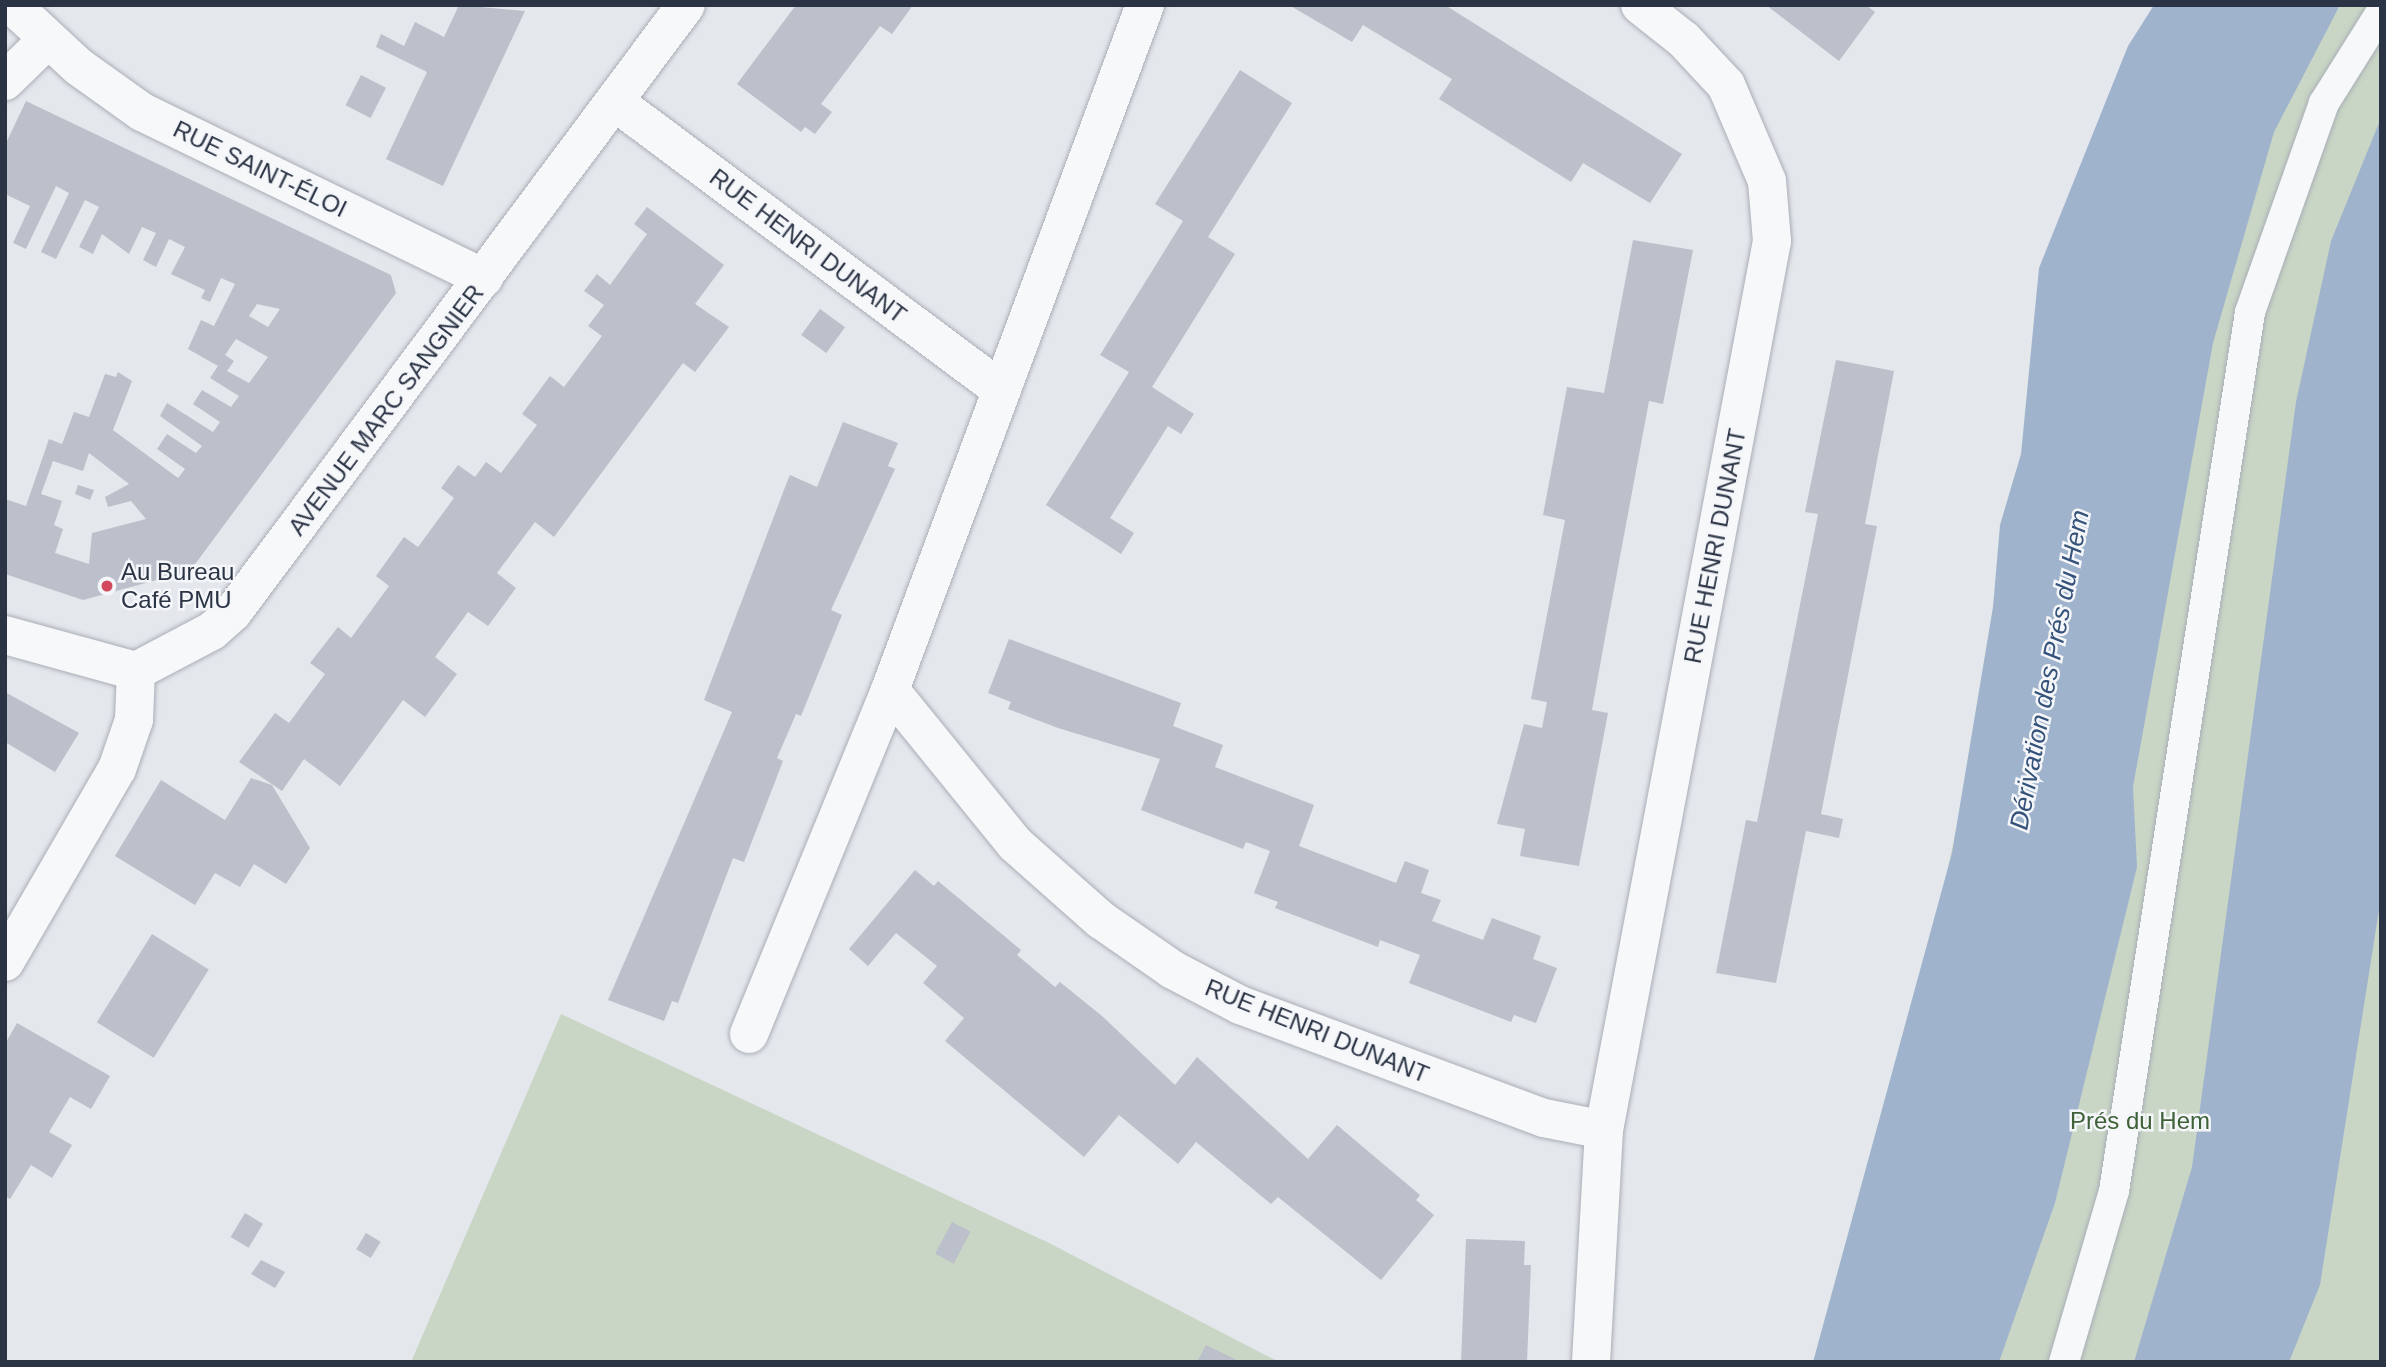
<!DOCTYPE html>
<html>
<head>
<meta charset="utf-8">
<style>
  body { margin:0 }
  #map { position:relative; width:2386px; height:1367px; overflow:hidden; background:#e4e7ec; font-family:Helvetica,sans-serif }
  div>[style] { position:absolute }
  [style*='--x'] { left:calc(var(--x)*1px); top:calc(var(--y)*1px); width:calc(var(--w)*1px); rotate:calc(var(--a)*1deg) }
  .green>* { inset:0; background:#c9d6c5 }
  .water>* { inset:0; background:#9fb4cc }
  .building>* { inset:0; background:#bbc0ca; transform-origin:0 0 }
  .roads { filter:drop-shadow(0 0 2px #a9aeb7) drop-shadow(0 0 2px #a9aeb7) }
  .lane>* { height:30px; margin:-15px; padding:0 15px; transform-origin:15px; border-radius:15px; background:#f7f8fa }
  .street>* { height:38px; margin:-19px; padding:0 19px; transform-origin:19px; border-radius:19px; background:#f7f8fa }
  .dots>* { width:19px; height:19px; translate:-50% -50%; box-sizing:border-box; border:4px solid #f4f6f9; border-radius:50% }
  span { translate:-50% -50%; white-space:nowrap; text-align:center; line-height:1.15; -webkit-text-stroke:5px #f4f6f9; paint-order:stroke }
  .street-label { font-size:24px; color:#2b3445 }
  .poi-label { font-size:24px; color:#2b3445 }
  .left { translate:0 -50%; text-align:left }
  .park-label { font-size:24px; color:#3f6138 }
  .water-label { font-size:26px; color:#34527a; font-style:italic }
  .frame { position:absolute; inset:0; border:7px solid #2b3445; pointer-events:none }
</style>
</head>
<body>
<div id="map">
  <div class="green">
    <div style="clip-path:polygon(2164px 5px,2381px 5px,2381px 1362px,1842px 1362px,1982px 709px)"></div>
    <div style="clip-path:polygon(561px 1014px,1047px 1242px,1279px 1362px,411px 1362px)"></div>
  </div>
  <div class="water">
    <div style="clip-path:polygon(2154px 5px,2340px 5px,2274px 132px,2213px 343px,2133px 787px,2137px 867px,2055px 1203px,1999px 1362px,1813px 1362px,1952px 853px,1993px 607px,2000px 525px,2021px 454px,2039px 268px,2128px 46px)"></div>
    <div style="clip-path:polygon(2381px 118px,2381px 897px,2320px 1285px,2289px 1362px,2134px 1362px,2192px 1167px,2296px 402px,2331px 241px)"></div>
  </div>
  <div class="building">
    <div style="clip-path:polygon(459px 5px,525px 11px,443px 186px,386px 159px,427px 72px,376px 47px,381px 34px,404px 46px,415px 22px,444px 37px)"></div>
    <div style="clip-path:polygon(796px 5px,913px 5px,892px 34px,880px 26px,821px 104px,832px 112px,815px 134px,805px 127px,801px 132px,737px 84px)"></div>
    <div style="clip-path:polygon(1289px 5px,1445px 5px,1682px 154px,1650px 203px,1583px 163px,1571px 182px,1439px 99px,1452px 79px,1363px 25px,1352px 42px)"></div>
    <div style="clip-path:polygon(1766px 5px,1866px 5px,1875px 12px,1839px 61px)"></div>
    <div style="clip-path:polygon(1240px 70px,1292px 103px,1208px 237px,1235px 254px,1152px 387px,1194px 414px,1181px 434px,1168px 426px,1110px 518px,1134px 533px,1121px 554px,1046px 505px,1129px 372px,1100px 355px,1183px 221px,1155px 204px)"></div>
    <div style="left:361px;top:75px;width:28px;height:34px;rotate:27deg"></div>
    <div style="clip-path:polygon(evenodd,26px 101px,391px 275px,396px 293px,190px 571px,83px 600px,5px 574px,5px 499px,26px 506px,49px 439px,62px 444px,74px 412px,89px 417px,105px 374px,116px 377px,118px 372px,132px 381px,113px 430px,178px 478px,185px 469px,157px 449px,167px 434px,196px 453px,202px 446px,160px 416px,167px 403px,213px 432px,220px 422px,193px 404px,202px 390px,231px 407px,239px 396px,210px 378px,218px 366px,188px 349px,201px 320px,214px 326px,235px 284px,221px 278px,210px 302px,201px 298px,205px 290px,171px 274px,185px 247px,169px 239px,156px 267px,143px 260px,156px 233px,142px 227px,129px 254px,102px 234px,93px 254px,79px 247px,99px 207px,85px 200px,56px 259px,41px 252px,69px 193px,56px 186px,26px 249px,13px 243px,30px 206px,5px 194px,5px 145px,26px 101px,257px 304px,280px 309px,268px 327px,249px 316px,257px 304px,26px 101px,236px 339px,268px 357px,249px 383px,227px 371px,234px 361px,225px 355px,236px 339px,26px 101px,89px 453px,129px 484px,105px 497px,108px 507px,131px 501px,146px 519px,92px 533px,89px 564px,55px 553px,63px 529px,54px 525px,62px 501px,41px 494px,53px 461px,83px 471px,89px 453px)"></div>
    <div style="clip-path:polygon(647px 207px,724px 265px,695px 304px,729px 327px,695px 372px,683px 363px,554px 537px,535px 522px,497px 573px,516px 588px,488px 626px,468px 612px,435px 657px,457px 674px,425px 717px,403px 700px,340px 786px,304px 759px,282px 791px,239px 762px,275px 713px,289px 723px,308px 697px,325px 674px,310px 663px,338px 627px,351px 638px,389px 586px,376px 576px,391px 555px,404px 537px,418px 547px,454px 498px,441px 488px,458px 465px,475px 477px,486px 462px,501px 473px,537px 425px,522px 414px,550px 376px,564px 387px,602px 336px,588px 326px,604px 305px,584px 291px,597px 274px,610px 285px,647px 234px,634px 224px)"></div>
    <div style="clip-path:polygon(1633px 240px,1693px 250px,1663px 404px,1649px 401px,1606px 632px,1592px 710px,1608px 713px,1579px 866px,1520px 856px,1525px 829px,1497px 824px,1524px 724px,1542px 728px,1547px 702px,1531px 699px,1565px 520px,1543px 515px,1567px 387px,1604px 393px)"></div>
    <div style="left:820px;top:309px;width:31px;height:32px;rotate:36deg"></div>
    <div style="clip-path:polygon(1836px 360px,1894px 371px,1865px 524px,1877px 526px,1821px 814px,1843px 819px,1839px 838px,1806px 831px,1776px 983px,1716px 973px,1746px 820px,1757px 822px,1818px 514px,1805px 512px)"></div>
    <div style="clip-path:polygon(843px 422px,898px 443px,888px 466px,895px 469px,831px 610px,842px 615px,801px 716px,796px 714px,777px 758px,783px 761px,744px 862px,733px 858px,678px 1003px,672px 1001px,664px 1021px,608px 1000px,732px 712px,704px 700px,787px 482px,790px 475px,817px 487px)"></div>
    <div style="clip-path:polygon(78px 485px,94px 490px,90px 500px,75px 494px)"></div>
    <div style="clip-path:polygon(1009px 639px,1181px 703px,1173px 726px,1223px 745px,1215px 767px,1314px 805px,1299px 846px,1396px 883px,1405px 861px,1429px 870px,1421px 893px,1441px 900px,1432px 921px,1483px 940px,1492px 918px,1541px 936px,1533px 959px,1557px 968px,1536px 1023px,1514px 1015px,1511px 1022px,1409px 983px,1420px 955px,1380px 940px,1378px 947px,1275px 908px,1278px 902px,1254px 893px,1270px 851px,1246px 842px,1243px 849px,1141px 810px,1160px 759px,1058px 728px,1008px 709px,1011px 702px,988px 693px)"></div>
    <div style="clip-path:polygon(5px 692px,79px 733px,55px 772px,5px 742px)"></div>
    <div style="clip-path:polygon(251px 778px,272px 785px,310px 848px,286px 884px,254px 864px,240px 887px,215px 873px,195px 905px,115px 856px,161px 780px,225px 820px)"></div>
    <div style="clip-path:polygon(915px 870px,934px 886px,938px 881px,1021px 950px,1017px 955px,1055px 987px,1060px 982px,1102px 1016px,1175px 1085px,1197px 1057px,1308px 1159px,1337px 1125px,1420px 1195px,1416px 1200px,1434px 1215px,1381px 1280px,1278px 1197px,1271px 1204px,1196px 1142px,1178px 1164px,1119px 1115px,1084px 1157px,945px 1041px,964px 1018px,923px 983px,937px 966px,896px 933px,868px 966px,849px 949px)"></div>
    <div style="left:152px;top:934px;width:67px;height:104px;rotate:32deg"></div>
    <div style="clip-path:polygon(17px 1023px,110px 1076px,91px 1109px,70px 1097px,49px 1132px,72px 1145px,52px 1178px,31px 1165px,10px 1199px,5px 1196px,5px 1044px)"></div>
    <div style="left:245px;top:1213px;width:21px;height:28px;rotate:31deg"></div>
    <div style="left:952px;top:1222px;width:21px;height:36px;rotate:28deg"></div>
    <div style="left:366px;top:1233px;width:17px;height:19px;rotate:31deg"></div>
    <div style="clip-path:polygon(1466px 1239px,1525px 1241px,1524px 1265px,1531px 1265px,1527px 1362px,1461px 1362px)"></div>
    <div style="clip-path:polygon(261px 1260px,285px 1272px,275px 1288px,251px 1274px)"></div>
    <div style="clip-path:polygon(1206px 1345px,1241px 1362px,1197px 1362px)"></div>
  </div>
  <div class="roads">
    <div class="lane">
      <div style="--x:2064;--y:1362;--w:178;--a:-73.7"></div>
      <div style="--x:2114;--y:1191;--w:889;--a:-81.2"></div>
      <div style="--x:2250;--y:312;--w:222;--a:-70.5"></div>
      <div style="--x:2324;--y:103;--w:107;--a:-57.9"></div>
    </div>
    <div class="street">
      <div style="--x:12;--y:5;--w:91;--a:42.8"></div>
      <div style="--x:79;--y:67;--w:77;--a:35.5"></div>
      <div style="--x:142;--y:112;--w:380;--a:25.9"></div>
      <div style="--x:5;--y:81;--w:59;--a:-44.3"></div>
      <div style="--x:615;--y:102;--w:482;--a:36.7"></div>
      <div style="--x:5;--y:635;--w:136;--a:15.4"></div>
      <div style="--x:136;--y:671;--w:86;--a:-27.8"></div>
      <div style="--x:212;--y:631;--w:28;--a:-42"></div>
      <div style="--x:233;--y:612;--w:757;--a:-53.27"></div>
      <div style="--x:890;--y:690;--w:198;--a:50.9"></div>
      <div style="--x:1015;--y:844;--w:115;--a:41.5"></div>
      <div style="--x:1101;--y:920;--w:88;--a:34.8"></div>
      <div style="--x:1173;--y:970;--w:76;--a:27.6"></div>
      <div style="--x:1240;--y:1005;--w:324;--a:20.4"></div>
      <div style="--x:1544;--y:1118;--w:61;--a:11.3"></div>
      <div style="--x:5;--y:962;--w:223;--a:-59.9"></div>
      <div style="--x:117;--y:769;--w:52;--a:-70.9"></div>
      <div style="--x:134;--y:720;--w:49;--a:-87.7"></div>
      <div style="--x:749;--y:1034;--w:372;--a:-67.7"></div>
      <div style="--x:890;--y:690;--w:731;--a:-69.58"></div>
      <div style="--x:1591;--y:1362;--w:232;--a:-86.8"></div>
      <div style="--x:1604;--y:1130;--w:905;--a:-79.3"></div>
      <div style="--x:1772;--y:241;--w:60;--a:-94.8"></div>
      <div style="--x:1767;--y:181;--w:104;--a:-113.1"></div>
      <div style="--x:1726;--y:85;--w:62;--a:-133"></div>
      <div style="--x:1684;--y:40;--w:56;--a:-141.5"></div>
    </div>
  </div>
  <div class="dots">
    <div style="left:107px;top:586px;background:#d1495b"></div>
  </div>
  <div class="street-label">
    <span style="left:260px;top:169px;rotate:26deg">RUE SAINT-ÉLOI</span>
    <span style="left:808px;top:246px;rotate:37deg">RUE HENRI DUNANT</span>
    <span style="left:386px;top:410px;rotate:-53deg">AVENUE MARC SANGNIER</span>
    <span style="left:1715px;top:546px;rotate:-79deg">RUE HENRI DUNANT</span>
    <span style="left:1317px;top:1031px;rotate:22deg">RUE HENRI DUNANT</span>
  </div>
  <div class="poi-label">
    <span class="left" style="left:121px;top:586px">Au Bureau<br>Café PMU</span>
  </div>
  <div class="park-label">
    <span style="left:2140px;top:1121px">Prés du Hem</span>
  </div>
  <div class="water-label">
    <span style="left:2050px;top:670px;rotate:-79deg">Dérivation des Prés du Hem</span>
  </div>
  <div class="frame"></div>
</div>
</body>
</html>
